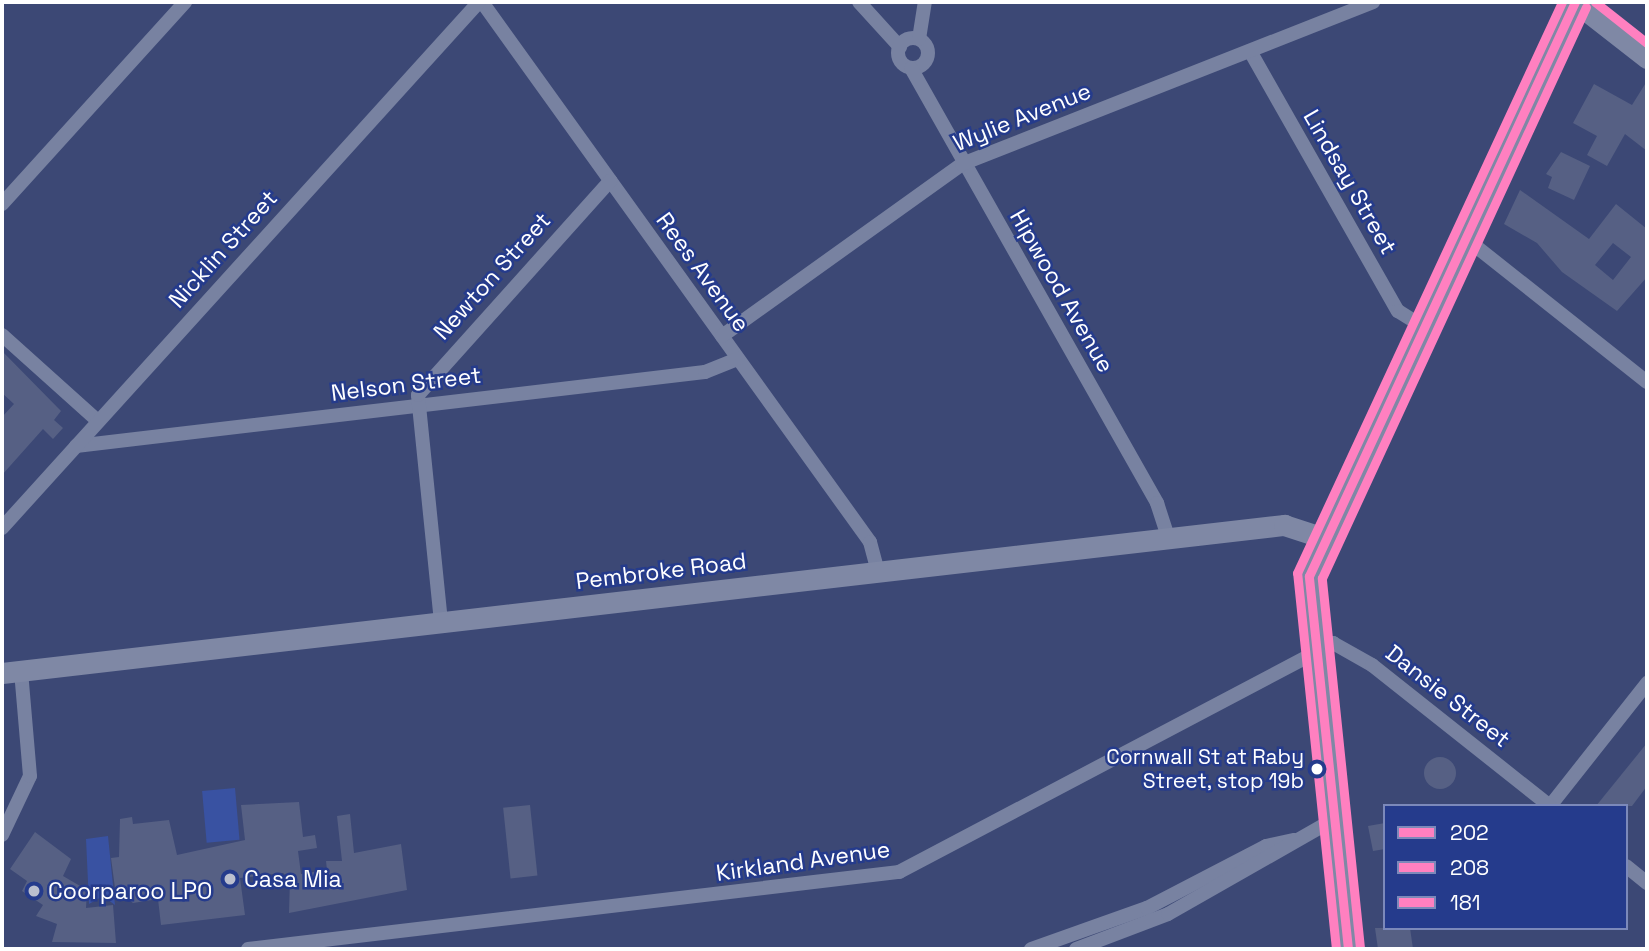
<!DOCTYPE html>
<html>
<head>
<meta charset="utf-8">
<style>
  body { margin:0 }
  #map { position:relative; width:1649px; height:951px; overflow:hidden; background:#3c4875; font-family:"Space Grotesk",sans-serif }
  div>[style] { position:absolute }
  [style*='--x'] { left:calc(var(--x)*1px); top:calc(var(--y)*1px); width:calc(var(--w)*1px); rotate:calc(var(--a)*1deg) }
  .green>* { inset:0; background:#3952a2; transform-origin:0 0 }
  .building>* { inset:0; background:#566084; transform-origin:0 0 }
  .round { border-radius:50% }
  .street>* { height:14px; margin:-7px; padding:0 7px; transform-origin:7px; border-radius:7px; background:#7882a1 }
  .street>.ring { margin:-7px; padding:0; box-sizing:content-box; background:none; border:14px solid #7882a1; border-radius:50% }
  .secondary>* { height:21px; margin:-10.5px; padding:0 10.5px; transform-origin:10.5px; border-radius:10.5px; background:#7f88a5 }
  .bus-1>* { height:9px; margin:-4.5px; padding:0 4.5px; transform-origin:4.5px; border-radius:4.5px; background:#ff80c0 }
  .bus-2>* { height:9px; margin:-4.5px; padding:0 4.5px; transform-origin:4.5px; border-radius:4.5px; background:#ff80c0 }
  .bus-3>* { height:9px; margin:-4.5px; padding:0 4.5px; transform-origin:4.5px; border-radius:4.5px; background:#ff80c0 }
  .dots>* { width:19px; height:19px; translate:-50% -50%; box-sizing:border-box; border:4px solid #253b8c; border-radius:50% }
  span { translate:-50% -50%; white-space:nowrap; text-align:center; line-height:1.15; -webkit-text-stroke:5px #253b8c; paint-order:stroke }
  .bus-label { font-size:21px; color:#fff }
  .right { translate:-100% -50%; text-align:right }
  .street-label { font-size:23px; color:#fff }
  .poi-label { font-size:23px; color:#fff }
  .left { translate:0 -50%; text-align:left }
  .frame { position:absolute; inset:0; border:4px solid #fff; pointer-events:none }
  .legend { position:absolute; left:1383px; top:804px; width:245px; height:126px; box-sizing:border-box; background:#253b8c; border:2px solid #7c89ba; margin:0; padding:9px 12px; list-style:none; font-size:21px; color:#fff }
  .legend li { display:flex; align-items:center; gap:14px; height:35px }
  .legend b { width:35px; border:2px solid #7c89ba }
</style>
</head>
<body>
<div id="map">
  <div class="green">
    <div style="left:235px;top:788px;width:52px;height:33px;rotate:85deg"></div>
    <div style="clip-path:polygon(108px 836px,115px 905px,103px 896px,89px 904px,86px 839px)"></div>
  </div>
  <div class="building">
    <div style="clip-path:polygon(1647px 81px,1647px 151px,1625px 134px,1607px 166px,1587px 155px,1597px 136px,1573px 123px,1594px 84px,1632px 105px)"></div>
    <div style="clip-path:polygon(1561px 152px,1590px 166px,1574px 200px,1548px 188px,1552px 177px,1546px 174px)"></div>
    <div style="clip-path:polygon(evenodd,1520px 190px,1589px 239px,1616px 204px,1647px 229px,1647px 277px,1617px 311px,1562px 272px,1537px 243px,1504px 224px,1520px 190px,1613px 243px,1631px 257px,1613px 280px,1595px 265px,1613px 243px)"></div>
    <div style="clip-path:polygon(2px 351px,61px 411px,54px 420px,63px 428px,53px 439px,43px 429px,2px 475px,2px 417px,14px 404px,2px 393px)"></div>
    <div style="clip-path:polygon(1647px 743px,1647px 786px,1632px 806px,1596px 806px)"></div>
    <div class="round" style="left:1424px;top:757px;width:32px;height:32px"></div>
    <div style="clip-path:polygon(299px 802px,303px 837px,315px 835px,317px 848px,298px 851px,301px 874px,327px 870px,326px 861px,342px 861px,337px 816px,350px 814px,354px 853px,401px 844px,407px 890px,289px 913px,290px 879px,283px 873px,240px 878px,245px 915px,161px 925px,158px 899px,133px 903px,115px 888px,111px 858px,119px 857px,120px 819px,132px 817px,133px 824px,169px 820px,177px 855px,245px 840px,241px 805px)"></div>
    <div style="left:530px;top:805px;width:71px;height:27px;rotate:84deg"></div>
    <div style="clip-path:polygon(1385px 823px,1385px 849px,1373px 851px,1368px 826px)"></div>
    <div style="clip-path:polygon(35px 832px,71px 859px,63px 876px,87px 890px,86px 908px,113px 905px,116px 943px,52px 942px,57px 924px,36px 916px,43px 905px,22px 891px,27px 881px,10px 869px)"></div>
    <div style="clip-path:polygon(1375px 928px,1410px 928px,1413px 949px,1378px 949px)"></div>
  </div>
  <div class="street">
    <div style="--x:482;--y:2;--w:665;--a:54.3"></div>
    <div style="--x:870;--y:542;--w:31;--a:75"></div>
    <div style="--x:859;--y:2;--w:61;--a:47.7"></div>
    <div class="ring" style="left:898px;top:38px;width:16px;height:16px"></div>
    <div style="--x:919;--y:39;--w:37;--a:-81"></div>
    <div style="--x:1250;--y:51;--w:299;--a:60.4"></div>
    <div style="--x:1398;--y:311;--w:28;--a:32"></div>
    <div style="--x:911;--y:68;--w:500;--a:60.5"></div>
    <div style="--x:1157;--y:503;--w:38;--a:72"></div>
    <div style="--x:2;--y:204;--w:273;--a:-47.8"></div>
    <div style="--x:1464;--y:237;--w:233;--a:38.4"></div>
    <div style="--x:2;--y:335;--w:129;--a:41.9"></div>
    <div style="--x:722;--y:336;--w:295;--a:-35.6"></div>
    <div style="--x:962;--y:164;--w:442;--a:-21.5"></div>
    <div style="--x:76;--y:446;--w:633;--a:-6.71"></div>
    <div style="--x:705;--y:372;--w:35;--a:-22"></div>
    <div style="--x:2;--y:528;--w:710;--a:-47.8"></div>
    <div style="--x:441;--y:622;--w:228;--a:-95.8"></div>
    <div style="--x:418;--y:395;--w:288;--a:-48.1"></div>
    <div style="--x:1550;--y:806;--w:157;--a:-51.7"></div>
    <div style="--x:2;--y:835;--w:65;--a:-64.6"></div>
    <div style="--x:30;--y:776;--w:105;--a:-94.9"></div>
    <div style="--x:1626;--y:866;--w:27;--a:39"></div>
    <div style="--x:248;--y:949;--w:656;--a:-6.75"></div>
    <div style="--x:899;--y:872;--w:491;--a:-27.8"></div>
    <div style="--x:1333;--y:643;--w:45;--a:29.4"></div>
    <div style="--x:1372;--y:665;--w:227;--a:38.4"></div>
    <div style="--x:1031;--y:949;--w:123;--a:-19.5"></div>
    <div style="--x:1147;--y:908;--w:134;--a:-27.5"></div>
    <div style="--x:1266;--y:846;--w:29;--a:-12"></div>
    <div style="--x:1076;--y:949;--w:98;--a:-20.8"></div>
    <div style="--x:1168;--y:914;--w:190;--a:-29.7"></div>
  </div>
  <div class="secondary">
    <div style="--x:1575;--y:2;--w:91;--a:37.9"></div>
    <div style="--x:2;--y:673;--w:1291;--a:-6.59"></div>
    <div style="--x:1284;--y:525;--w:42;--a:18"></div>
    <div style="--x:1348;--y:949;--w:375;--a:-96"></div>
    <div style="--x:1309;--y:576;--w:633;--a:-65.14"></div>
  </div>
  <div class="bus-1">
    <div style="--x:1348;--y:949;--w:375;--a:-96"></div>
    <div style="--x:1309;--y:576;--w:633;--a:-65.14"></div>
  </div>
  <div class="bus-2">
    <div style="--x:1360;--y:948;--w:372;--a:-95.9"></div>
    <div style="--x:1322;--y:578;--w:629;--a:-65.19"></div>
  </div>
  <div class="bus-3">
    <div style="--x:1595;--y:2;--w:66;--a:38.3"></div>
    <div style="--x:1336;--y:949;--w:378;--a:-95.9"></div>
    <div style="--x:1297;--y:573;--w:629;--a:-65.1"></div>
  </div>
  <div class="dots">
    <div style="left:1317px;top:769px;background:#fff"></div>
    <div style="left:230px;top:879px;background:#bbbfcf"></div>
    <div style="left:34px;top:891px;background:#bbbfcf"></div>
  </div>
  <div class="bus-label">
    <span class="right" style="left:1304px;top:769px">Cornwall St at Raby<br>Street, stop 19b</span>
  </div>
  <div class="street-label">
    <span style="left:1022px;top:117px;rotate:-22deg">Wylie Avenue</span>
    <span style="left:1350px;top:182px;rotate:60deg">Lindsay Street</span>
    <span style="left:223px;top:249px;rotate:-48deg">Nicklin Street</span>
    <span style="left:703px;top:272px;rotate:54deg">Rees Avenue</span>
    <span style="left:492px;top:276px;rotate:-48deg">Newton Street</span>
    <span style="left:1062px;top:291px;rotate:60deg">Hipwood Avenue</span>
    <span style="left:406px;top:384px;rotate:-7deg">Nelson Street</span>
    <span style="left:661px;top:571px;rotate:-7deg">Pembroke Road</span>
    <span style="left:1448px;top:696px;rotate:38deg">Dansie Street</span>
    <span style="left:803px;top:861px;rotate:-8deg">Kirkland Avenue</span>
  </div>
  <div class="poi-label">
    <span class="left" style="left:244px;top:879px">Casa Mia</span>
    <span class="left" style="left:48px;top:891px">Coorparoo LPO</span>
  </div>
  <div class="frame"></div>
  <ul class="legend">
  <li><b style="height:9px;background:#ff80c0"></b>202</li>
  <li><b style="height:9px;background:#ff80c0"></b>208</li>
  <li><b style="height:9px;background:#ff80c0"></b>181</li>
  </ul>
</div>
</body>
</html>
